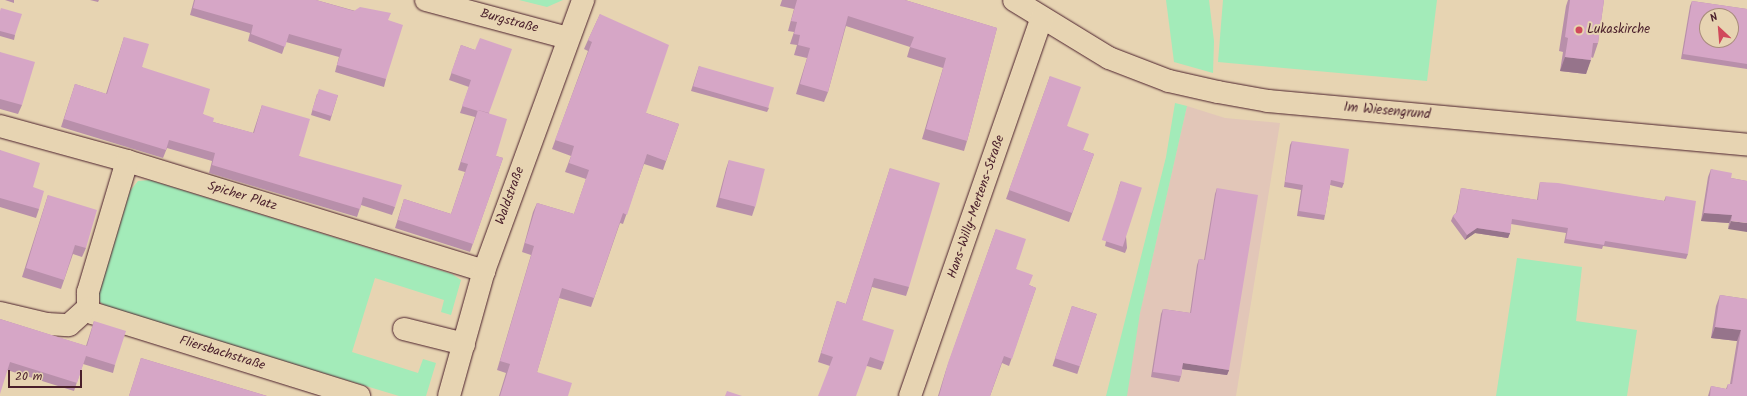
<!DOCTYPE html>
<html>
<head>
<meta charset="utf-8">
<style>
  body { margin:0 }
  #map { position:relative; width:1747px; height:396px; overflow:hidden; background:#e7d4b2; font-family:Kalam,sans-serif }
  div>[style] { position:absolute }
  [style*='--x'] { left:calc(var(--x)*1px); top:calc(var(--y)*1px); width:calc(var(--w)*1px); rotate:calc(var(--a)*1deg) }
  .built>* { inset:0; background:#e2c6b8 }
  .green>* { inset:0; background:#a3ebb9 }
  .roads { filter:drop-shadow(0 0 1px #4a1f2b) drop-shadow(0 0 1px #4a1f2b) }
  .minor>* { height:22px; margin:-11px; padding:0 11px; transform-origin:11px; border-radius:11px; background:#e7d4b2 }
  .wall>* { inset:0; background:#b88faa; transform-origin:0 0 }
  .shaded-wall>* { inset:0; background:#96748b }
  .building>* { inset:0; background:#d6a6c6; transform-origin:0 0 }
  .dots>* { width:11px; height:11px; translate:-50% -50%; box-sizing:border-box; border:2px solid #e7d4b2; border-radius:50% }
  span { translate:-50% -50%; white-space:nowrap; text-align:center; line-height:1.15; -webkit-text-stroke:4px #e7d4b2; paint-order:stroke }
  .street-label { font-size:13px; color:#4a1f2b }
  .poi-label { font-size:13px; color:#4a1f2b }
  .left { translate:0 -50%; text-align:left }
  .north { position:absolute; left:1699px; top:8px; width:40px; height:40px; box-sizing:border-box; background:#e7d4b2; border:1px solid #a88c7c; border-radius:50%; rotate:334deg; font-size:11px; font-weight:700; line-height:16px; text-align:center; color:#4a1f2b }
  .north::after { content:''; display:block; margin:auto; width:14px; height:18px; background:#d1495b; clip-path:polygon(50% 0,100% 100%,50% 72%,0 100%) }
  .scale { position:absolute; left:8px; top:370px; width:74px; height:18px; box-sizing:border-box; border:2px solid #4a1f2b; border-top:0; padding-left:5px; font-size:12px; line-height:14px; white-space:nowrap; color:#4a1f2b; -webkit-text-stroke:3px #e7d4b2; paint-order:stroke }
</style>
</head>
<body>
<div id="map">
  <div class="built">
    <div style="clip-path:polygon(1187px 106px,1225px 118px,1280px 123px,1236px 396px,1126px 396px,1140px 312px)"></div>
  </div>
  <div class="green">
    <div style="clip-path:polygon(519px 0,563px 0,547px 7px)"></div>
    <div style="clip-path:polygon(1166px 0,1209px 0,1214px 41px,1213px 73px,1174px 62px)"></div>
    <div style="clip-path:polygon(1223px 0,1437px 0,1427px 81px,1218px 62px)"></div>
    <div style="clip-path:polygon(1175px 103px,1187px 106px,1140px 313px,1127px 396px,1106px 396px,1166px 157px)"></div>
    <div style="clip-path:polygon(150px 180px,452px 274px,461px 280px,451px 315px,441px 312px,444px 300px,375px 278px,352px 352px,418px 373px,423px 359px,436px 363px,426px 396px,399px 396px,108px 308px,100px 302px,99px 293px,130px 191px,138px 181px)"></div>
    <div style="clip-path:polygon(1517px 258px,1582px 267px,1576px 321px,1637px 330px,1627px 396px,1496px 396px)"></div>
  </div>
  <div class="roads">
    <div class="minor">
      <div style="--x:426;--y:0;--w:147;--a:15"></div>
      <div style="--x:1014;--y:0;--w:111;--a:31.4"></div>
      <div style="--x:1109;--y:58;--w:64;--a:21"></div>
      <div style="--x:1169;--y:81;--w:50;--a:12.7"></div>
      <div style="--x:1218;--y:92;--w:51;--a:10.2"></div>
      <div style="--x:1268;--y:101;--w:481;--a:5.2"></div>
      <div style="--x:0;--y:126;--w:132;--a:15.4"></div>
      <div style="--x:127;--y:161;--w:374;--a:17.1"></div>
      <div style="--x:127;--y:161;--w:137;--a:106.6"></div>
      <div style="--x:88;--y:292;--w:16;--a:90"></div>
      <div style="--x:88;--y:308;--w:6;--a:51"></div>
      <div style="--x:92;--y:313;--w:280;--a:17.3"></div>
      <div style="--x:0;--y:313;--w:48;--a:13.2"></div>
      <div style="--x:47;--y:324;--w:22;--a:3"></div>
      <div style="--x:69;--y:325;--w:25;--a:-42"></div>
      <div style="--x:404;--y:329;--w:62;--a:14"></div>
      <div style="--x:449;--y:396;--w:130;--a:-74.4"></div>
      <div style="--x:484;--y:271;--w:289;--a:-69.9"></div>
      <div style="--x:910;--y:396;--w:400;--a:-70.8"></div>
    </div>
  </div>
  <div class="wall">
    <div style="clip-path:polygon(5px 0,14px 0,14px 3px)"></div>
    <div style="clip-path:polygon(90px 0,99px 0,98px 2px)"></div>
    <div style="clip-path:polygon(194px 0,316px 0,388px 20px,386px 79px,384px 87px,335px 72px,339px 57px,286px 42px,282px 54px,248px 41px,250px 33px,190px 15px)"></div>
    <div style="clip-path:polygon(782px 0,905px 0,997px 28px,967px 141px,964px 151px,922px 139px,943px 68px,907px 57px,910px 47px,846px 26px,828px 92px,824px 102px,796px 94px,807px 58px,794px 55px,797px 45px,790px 44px,794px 32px,788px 31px,794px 9px,780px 6px)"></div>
    <div style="clip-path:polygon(1568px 0,1604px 0,1598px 43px,1593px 58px,1591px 57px,1586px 74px,1560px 71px,1563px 52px,1559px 51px,1566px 6px)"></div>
    <div style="clip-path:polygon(1692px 1px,1747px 9px,1747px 69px,1681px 59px,1690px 6px)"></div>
    <div style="clip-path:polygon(0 11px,15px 35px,14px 40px,0 36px)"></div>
    <div style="clip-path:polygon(600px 14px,646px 113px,679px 124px,663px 170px,644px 164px,623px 224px,620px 223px,591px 307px,559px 298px,537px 372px,568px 396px,499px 396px,506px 373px,497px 370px,531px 255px,522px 252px,533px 212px,537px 203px,574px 214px,586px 179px,565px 172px,571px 156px,552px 149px,588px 51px,584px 49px,588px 40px)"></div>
    <div style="clip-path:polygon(124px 37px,142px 67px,203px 114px,213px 122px,253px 133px,262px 105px,299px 156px,395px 207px,392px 215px,361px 205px,357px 217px,209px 173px,212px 161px,167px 148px,163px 158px,61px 127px,75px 84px,106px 94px)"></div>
    <div style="clip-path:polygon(461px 45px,475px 50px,489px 113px,496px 156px,503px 158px,470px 252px,395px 228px,404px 199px,451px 214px,465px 172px,458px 170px,475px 117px,460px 113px,469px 87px,449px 80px)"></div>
    <div style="clip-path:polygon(0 52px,22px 105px,18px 114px,0 109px)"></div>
    <div style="clip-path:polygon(699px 66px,769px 108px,767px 112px,691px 91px)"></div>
    <div style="clip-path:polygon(1050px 76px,1067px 126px,1083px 150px,1094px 154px,1069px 222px,1006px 199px)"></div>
    <div style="clip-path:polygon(317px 94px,338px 95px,330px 121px,311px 115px)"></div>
    <div style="clip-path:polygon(1292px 141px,1344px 183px,1342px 188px,1330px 185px,1325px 215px,1324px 220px,1297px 216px,1301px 190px,1284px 187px,1290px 145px)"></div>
    <div style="clip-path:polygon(0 150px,33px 187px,39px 209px,36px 218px,0 207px)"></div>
    <div style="clip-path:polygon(729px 160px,755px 207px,752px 216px,716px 207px,726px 169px)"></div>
    <div style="clip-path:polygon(890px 168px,909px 287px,906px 296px,872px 287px,862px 320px,884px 362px,881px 370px,867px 366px,830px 366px,818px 362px,837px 301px,846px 304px)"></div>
    <div style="clip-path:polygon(1711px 169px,1731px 178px,1747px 181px,1728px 229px,1729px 223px,1701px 221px,1708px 177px)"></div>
    <div style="clip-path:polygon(1121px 181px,1127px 248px,1125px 253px,1105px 246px,1119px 186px)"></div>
    <div style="clip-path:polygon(1540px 182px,1664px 201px,1666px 196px,1688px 254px,1686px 259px,1603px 246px,1602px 249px,1564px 243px,1566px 233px,1511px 224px,1510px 233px,1508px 238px,1475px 233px,1465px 240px,1451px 221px,1453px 216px,1456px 213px,1461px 188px,1537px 200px,1539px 187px)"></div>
    <div style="clip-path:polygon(1217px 188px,1229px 370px,1227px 375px,1182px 369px,1181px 376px,1179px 382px,1151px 377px,1161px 314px,1163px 309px,1190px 313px,1197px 265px,1199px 259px,1204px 260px,1215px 194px)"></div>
    <div style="clip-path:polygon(48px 195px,86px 248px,82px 257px,73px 254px,61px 289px,22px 277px)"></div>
    <div style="clip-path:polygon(996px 229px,1016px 269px,1029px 285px,1036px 288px,1009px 366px,1002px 363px,990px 396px,938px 396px,946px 370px)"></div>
    <div style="clip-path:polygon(1720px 295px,1747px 299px,1747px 396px,1708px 396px,1711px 386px,1726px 389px,1728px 384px,1730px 384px,1737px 341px,1711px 338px,1716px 306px)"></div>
    <div style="left:1072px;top:306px;width:26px;height:63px;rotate:18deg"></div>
    <div style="clip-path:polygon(0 319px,86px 346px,94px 321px,115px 365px,113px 373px,83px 364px,74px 391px,7px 370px)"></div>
    <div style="clip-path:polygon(141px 358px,267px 396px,129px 396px)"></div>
  </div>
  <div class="shaded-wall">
    <div style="clip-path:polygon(1565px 57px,1591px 60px,1586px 74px,1560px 71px)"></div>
    <div style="clip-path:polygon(1704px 213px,1732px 215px,1729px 223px,1701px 221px)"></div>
    <div style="clip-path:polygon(1731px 221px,1747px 223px,1747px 232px,1728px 229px)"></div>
    <div style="clip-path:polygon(1477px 228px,1510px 233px,1508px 238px,1475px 233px,1465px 240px,1467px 235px)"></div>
    <div style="clip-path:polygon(1715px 327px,1741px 330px,1737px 341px,1711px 338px)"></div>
    <div style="clip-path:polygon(1183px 363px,1229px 370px,1227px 375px,1181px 369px)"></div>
  </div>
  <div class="building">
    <div style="clip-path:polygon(195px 0,316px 0,354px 11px,360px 7px,391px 13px,388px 20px,403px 25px,386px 79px,337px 65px,342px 49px,289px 34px,285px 47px,251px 34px,253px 25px,193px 8px)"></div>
    <div style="clip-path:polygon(797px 0,905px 0,997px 28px,967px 141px,926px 129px,946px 58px,910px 47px,914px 37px,848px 16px,828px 92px,800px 84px,810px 48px,798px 45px,800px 35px,794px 34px,797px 22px,791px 21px)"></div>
    <div style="clip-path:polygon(1570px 0,1604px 0,1598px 43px,1593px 43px,1591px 60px,1565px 57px,1568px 38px,1565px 37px)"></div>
    <div style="clip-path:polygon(evenodd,1692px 1px,1747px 9px,1747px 64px,1683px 54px,1692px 1px,1707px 16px,1731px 16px,1731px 40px,1707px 40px,1707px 16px)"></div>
    <div style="clip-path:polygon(1px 8px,22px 14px,15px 35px,0 31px,0 11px)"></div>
    <div style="clip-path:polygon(600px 14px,669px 45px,646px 113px,679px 124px,666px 161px,647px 154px,627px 215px,623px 213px,594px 298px,562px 288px,537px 372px,572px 383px,568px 396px,500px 396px,510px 364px,500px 361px,534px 246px,525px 243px,537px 203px,574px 214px,589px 170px,569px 163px,574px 146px,555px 140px,592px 42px,588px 40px)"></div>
    <div style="clip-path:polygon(124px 37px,149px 44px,142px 67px,210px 89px,203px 114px,214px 118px,213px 122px,254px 133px,262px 105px,310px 119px,299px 156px,402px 185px,395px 207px,363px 197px,360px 209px,212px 165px,215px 153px,169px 140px,166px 150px,64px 119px,75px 84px,107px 94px)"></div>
    <div style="clip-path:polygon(480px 38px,512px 49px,489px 113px,478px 110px,478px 111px,462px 106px,471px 80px,451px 73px,461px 45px,475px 50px)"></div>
    <div style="clip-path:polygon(0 52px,35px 62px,22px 105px,0 99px)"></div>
    <div style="left:699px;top:66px;width:78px;height:21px;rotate:16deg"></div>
    <div style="clip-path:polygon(1050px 76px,1081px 87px,1067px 126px,1089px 134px,1083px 150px,1094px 154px,1072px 213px,1009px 190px)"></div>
    <div style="left:319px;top:89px;width:20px;height:22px;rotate:18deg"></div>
    <div style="clip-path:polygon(478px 110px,507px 119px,496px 156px,503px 158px,473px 244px,398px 220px,404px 199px,451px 214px,468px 164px,461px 162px)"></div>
    <div style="clip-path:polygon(1292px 141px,1349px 149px,1344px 183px,1331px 180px,1325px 215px,1299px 211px,1303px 185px,1285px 182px)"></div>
    <div style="clip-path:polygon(0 150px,40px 163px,33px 187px,44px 191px,39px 209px,0 198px)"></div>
    <div style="left:729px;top:160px;width:37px;height:39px;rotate:14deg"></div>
    <div style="clip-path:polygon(890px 168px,940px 183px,909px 287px,874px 278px,862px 320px,894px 330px,884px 362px,870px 357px,856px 396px,818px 396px,833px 357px,821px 353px,837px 301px,846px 304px)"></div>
    <div style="clip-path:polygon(1711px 169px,1732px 173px,1731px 178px,1747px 181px,1747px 223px,1731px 221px,1732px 215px,1704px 213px)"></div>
    <div style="left:1121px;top:181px;width:22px;height:62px;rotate:18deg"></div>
    <div style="clip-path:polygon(1540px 182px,1558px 183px,1665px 201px,1666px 196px,1696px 201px,1688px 254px,1605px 241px,1604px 245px,1566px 239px,1568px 228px,1512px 219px,1510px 233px,1477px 228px,1467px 235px,1453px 216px,1457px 212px,1461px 188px,1538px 200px)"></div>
    <div style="clip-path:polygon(1217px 188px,1258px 195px,1229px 370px,1183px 363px,1181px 376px,1153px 372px,1163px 309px,1191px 313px,1199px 259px,1205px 260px)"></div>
    <div style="clip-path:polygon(48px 195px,97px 210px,86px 248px,75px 245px,64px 280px,26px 268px)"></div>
    <div style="clip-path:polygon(996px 229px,1026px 239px,1016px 269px,1033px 275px,1029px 285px,1036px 288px,1012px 359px,1004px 356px,990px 396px,939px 396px,948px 363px)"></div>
    <div style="clip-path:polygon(1720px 295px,1747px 299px,1747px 396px,1710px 396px,1711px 386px,1727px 389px,1728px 384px,1732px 384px,1741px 330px,1715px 327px)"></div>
    <div style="left:1072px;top:306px;width:26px;height:55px;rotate:18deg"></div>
    <div style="clip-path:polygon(0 319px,87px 346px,94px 321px,126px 331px,115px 365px,86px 356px,77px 383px,10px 362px,0 394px)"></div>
    <div style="clip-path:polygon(141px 358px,267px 396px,129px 396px)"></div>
    <div style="clip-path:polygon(727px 391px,742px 396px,725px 396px)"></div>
  </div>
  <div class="dots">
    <div style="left:1579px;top:30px;background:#d1495b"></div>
  </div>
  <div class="street-label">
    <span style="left:509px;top:22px;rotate:15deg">Burgstraße</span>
    <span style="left:1387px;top:112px;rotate:5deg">Im Wiesengrund</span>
    <span style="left:511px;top:196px;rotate:-70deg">Waldstraße</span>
    <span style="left:242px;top:197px;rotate:17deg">Spicher Platz</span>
    <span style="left:977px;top:207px;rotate:-71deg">Hans-Willy-Mertens-Straße</span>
    <span style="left:222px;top:354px;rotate:17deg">Fliersbachstraße</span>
  </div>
  <div class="poi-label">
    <span class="left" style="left:1587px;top:30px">Lukaskirche</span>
  </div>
  <div class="north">N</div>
  <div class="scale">20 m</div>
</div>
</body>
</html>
